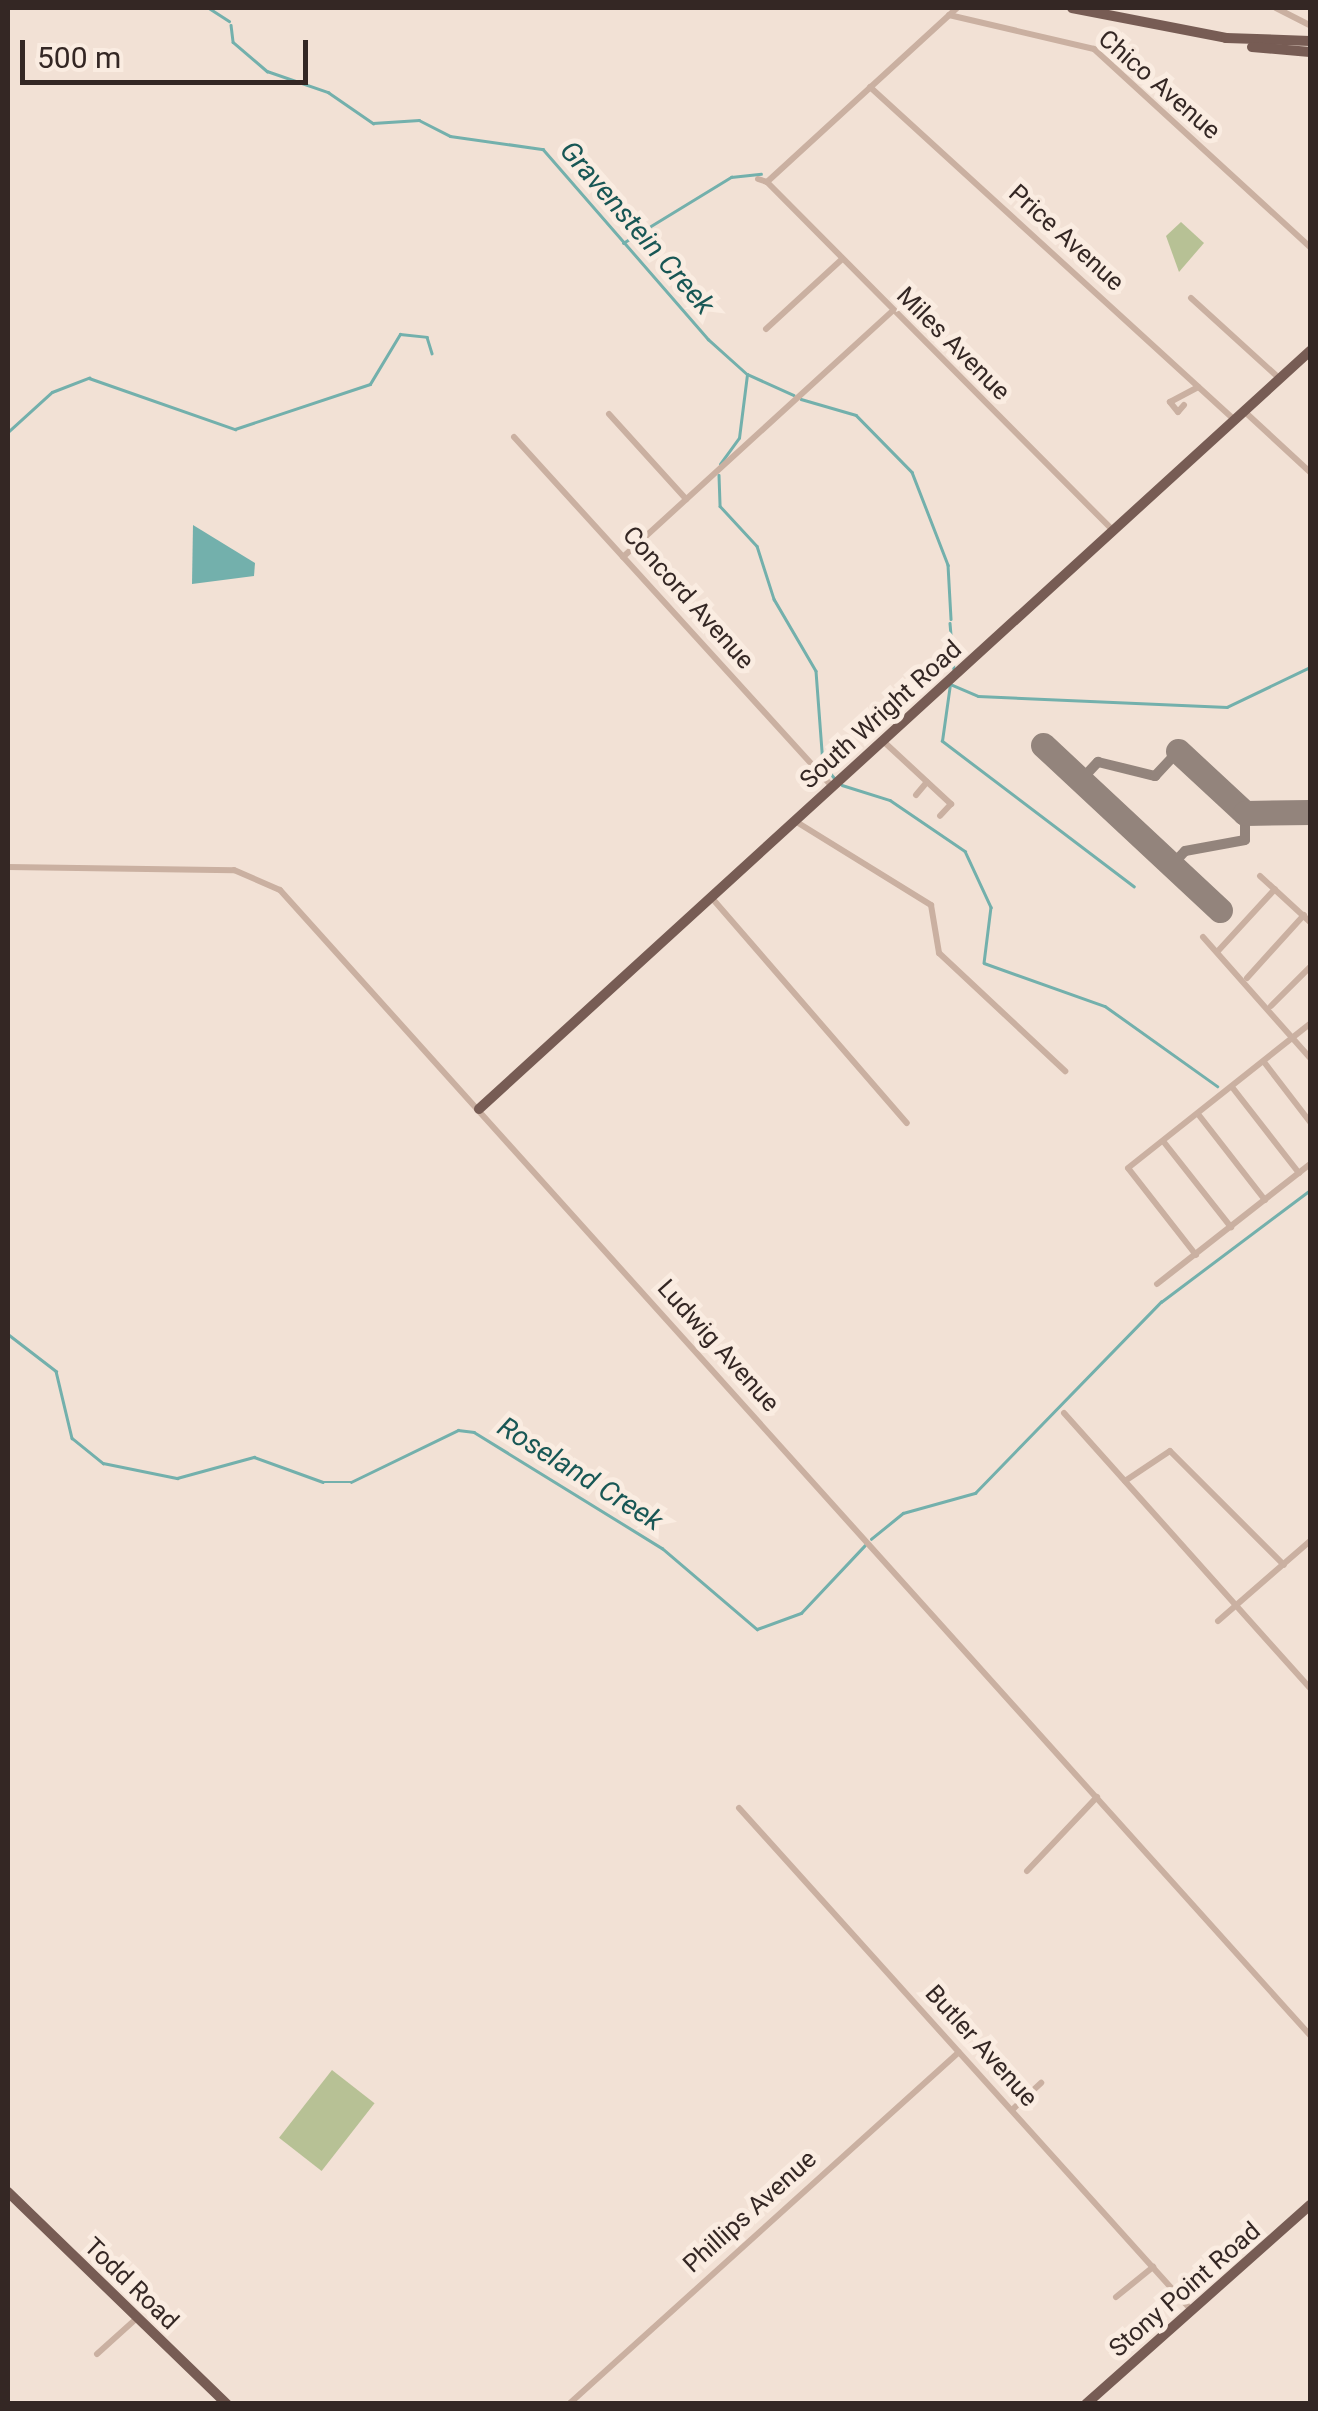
<!DOCTYPE html>
<html>
<head>
<meta charset="utf-8">
<style>
  body { margin:0 }
  #map { position:relative; width:1318px; height:2411px; overflow:hidden; background:#f2e1d5; font-family:Roboto,sans-serif }
  div>[style] { position:absolute }
  [style*='--x'] { left:calc(var(--x)*1px); top:calc(var(--y)*1px); width:calc(var(--w)*1px); rotate:calc(var(--a)*1deg) }
  .green>* { inset:0; background:#b7c195; transform-origin:0 0 }
  .water>* { inset:0; background:#73b0ac }
  .stream>* { height:2.5px; margin:-1.25px; padding:0 1.25px; transform-origin:1.25px; border-radius:1.25px; background:#73b0ac }
  .taxiway>* { height:10px; margin:-5px; padding:0 5px; transform-origin:5px; border-radius:5px; background:#93847c }
  .runway>* { height:25px; margin:-12.5px; padding:0 12.5px; transform-origin:12.5px; border-radius:12.5px; background:#93847c }
  .minor>* { height:6px; margin:-3px; padding:0 3px; transform-origin:3px; border-radius:3px; background:#cab0a1 }
  .major>* { height:10px; margin:-5px; padding:0 5px; transform-origin:5px; border-radius:5px; background:#775c54 }
  span { translate:-50% -50%; white-space:nowrap; text-align:center; line-height:1.15; -webkit-text-stroke:10px #faece1; paint-order:stroke }
  .street-label { font-size:25px; color:#342724 }
  .water-label { font-size:28px; color:#185755; font-style:italic }
  .frame { position:absolute; inset:0; border:10px solid #342724; pointer-events:none }
  .scale { position:absolute; left:20px; top:40px; width:288px; height:45px; box-sizing:border-box; border:5px solid #342724; border-top:0; padding-left:12px; font-size:30px; line-height:35px; white-space:nowrap; color:#342724; -webkit-text-stroke:8px #faece1; paint-order:stroke }
</style>
</head>
<body>
<div id="map">
  <div class="green">
    <div style="clip-path:polygon(1181px 222px,1204px 243px,1179px 272px,1166px 236px)"></div>
    <div style="left:332px;top:2070px;width:54px;height:86px;rotate:38deg"></div>
  </div>
  <div class="water">
    <div style="clip-path:polygon(193px 525px,255px 563px,254px 576px,192px 584px)"></div>
  </div>
  <div class="stream">
    <div style="--x:209;--y:8;--w:24;--a:33"></div>
    <div style="--x:231;--y:25;--w:17;--a:83"></div>
    <div style="--x:233;--y:42;--w:45;--a:40.5"></div>
    <div style="--x:267;--y:71;--w:65;--a:19"></div>
    <div style="--x:328;--y:92;--w:55;--a:34.6"></div>
    <div style="--x:373;--y:123;--w:46;--a:-3.7"></div>
    <div style="--x:419;--y:120;--w:35;--a:27"></div>
    <div style="--x:450;--y:136;--w:94;--a:8"></div>
    <div style="--x:543;--y:149;--w:252;--a:49"></div>
    <div style="--x:708;--y:339;--w:52;--a:41.9"></div>
    <div style="--x:747;--y:374;--w:51;--a:24.1"></div>
    <div style="--x:623;--y:243;--w:127;--a:-31.4"></div>
    <div style="--x:731;--y:177;--w:30;--a:-6"></div>
    <div style="--x:801;--y:399;--w:57;--a:16.2"></div>
    <div style="--x:856;--y:415;--w:80;--a:45.5"></div>
    <div style="--x:912;--y:472;--w:100;--a:68.8"></div>
    <div style="--x:948;--y:565;--w:54;--a:86.8"></div>
    <div style="--x:8;--y:432;--w:59;--a:-42.3"></div>
    <div style="--x:52;--y:392;--w:40;--a:-21"></div>
    <div style="--x:89;--y:378;--w:155;--a:19.3"></div>
    <div style="--x:235;--y:429;--w:142;--a:-18.4"></div>
    <div style="--x:370;--y:384;--w:58;--a:-59"></div>
    <div style="--x:400;--y:334;--w:27;--a:6"></div>
    <div style="--x:427;--y:337;--w:17;--a:73"></div>
    <div style="--x:720;--y:464;--w:32;--a:-54"></div>
    <div style="--x:739;--y:438;--w:64;--a:-82.8"></div>
    <div style="--x:719;--y:475;--w:31;--a:88"></div>
    <div style="--x:720;--y:506;--w:54;--a:47.2"></div>
    <div style="--x:757;--y:546;--w:56;--a:72.2"></div>
    <div style="--x:774;--y:599;--w:83;--a:59.7"></div>
    <div style="--x:816;--y:671;--w:93;--a:85.7"></div>
    <div style="--x:823;--y:764;--w:19;--a:51"></div>
    <div style="--x:950;--y:623;--w:47;--a:85.1"></div>
    <div style="--x:842;--y:785;--w:50;--a:17.4"></div>
    <div style="--x:890;--y:800;--w:91;--a:34.2"></div>
    <div style="--x:965;--y:851;--w:62;--a:65.1"></div>
    <div style="--x:991;--y:907;--w:56;--a:97.1"></div>
    <div style="--x:984;--y:963;--w:128;--a:19.6"></div>
    <div style="--x:1105;--y:1006;--w:138;--a:35.5"></div>
    <div style="--x:1134;--y:887;--w:241;--a:-142.8"></div>
    <div style="--x:942;--y:741;--w:58;--a:-82"></div>
    <div style="--x:950;--y:684;--w:30;--a:23"></div>
    <div style="--x:978;--y:696;--w:249;--a:2.5"></div>
    <div style="--x:1227;--y:707;--w:92;--a:-25.7"></div>
    <div style="--x:8;--y:1334;--w:61;--a:37.6"></div>
    <div style="--x:56;--y:1371;--w:69;--a:76.6"></div>
    <div style="--x:72;--y:1438;--w:40;--a:39"></div>
    <div style="--x:103;--y:1463;--w:76;--a:11.5"></div>
    <div style="--x:177;--y:1478;--w:80;--a:-15.3"></div>
    <div style="--x:254;--y:1457;--w:73;--a:19.9"></div>
    <div style="--x:323;--y:1482;--w:28;--a:0"></div>
    <div style="--x:351;--y:1482;--w:119;--a:-25.9"></div>
    <div style="--x:458;--y:1430;--w:16;--a:7"></div>
    <div style="--x:474;--y:1432;--w:221;--a:31.7"></div>
    <div style="--x:662;--y:1548;--w:125;--a:40.5"></div>
    <div style="--x:757;--y:1629;--w:47;--a:-20"></div>
    <div style="--x:801;--y:1613;--w:93;--a:-46.7"></div>
    <div style="--x:871;--y:1539;--w:41;--a:-39.1"></div>
    <div style="--x:903;--y:1513;--w:75;--a:-15.5"></div>
    <div style="--x:975;--y:1493;--w:267;--a:-45.8"></div>
    <div style="--x:1161;--y:1302;--w:186;--a:-36.9"></div>
  </div>
  <div class="taxiway">
    <div style="--x:1081;--y:780;--w:25;--a:-47"></div>
    <div style="--x:1098;--y:762;--w:59;--a:13.8"></div>
    <div style="--x:1155;--y:776;--w:34;--a:-47"></div>
    <div style="--x:1172;--y:865;--w:19;--a:-47"></div>
    <div style="--x:1185;--y:851;--w:61;--a:-10.4"></div>
    <div style="--x:1245;--y:840;--w:27;--a:-90"></div>
  </div>
  <div class="runway">
    <div style="--x:1043;--y:745;--w:242;--a:43"></div>
    <div style="--x:1178;--y:751;--w:91;--a:42.8"></div>
    <div style="--x:1245;--y:813;--w:65;--a:-0.9"></div>
  </div>
  <div class="minor">
    <div style="--x:1276;--y:8;--w:38;--a:27"></div>
    <div style="--x:949;--y:15;--w:149;--a:13.2"></div>
    <div style="--x:1094;--y:49;--w:293;--a:42.5"></div>
    <div style="--x:870;--y:87;--w:493;--a:42.4"></div>
    <div style="--x:758;--y:179;--w:9;--a:18"></div>
    <div style="--x:767;--y:182;--w:258;--a:-42.5"></div>
    <div style="--x:767;--y:182;--w:490;--a:45.2"></div>
    <div style="--x:1191;--y:298;--w:119;--a:42.3"></div>
    <div style="--x:766;--y:329;--w:102;--a:-42.6"></div>
    <div style="--x:1184;--y:405;--w:9;--a:131"></div>
    <div style="--x:1178;--y:412;--w:13;--a:-129"></div>
    <div style="--x:1170;--y:402;--w:32;--a:-28"></div>
    <div style="--x:1245;--y:412;--w:88;--a:42.7"></div>
    <div style="--x:609;--y:414;--w:115;--a:47.8"></div>
    <div style="--x:514;--y:437;--w:472;--a:47.7"></div>
    <div style="--x:623;--y:557;--w:365;--a:-42.4"></div>
    <div style="--x:883;--y:741;--w:93;--a:42.8"></div>
    <div style="--x:951;--y:804;--w:16;--a:133"></div>
    <div style="--x:916;--y:795;--w:17;--a:-50"></div>
    <div style="--x:795;--y:821;--w:160;--a:31.7"></div>
    <div style="--x:931;--y:905;--w:49;--a:80.5"></div>
    <div style="--x:939;--y:953;--w:173;--a:43.1"></div>
    <div style="--x:8;--y:867;--w:226;--a:0.8"></div>
    <div style="--x:234;--y:870;--w:50;--a:23.5"></div>
    <div style="--x:280;--y:890;--w:1540;--a:48.03"></div>
    <div style="--x:1260;--y:876;--w:68;--a:42.6"></div>
    <div style="--x:711;--y:897;--w:299;--a:49.1"></div>
    <div style="--x:1203;--y:937;--w:162;--a:48.5"></div>
    <div style="--x:1218;--y:951;--w:84;--a:-47.4"></div>
    <div style="--x:1247;--y:978;--w:85;--a:-47.9"></div>
    <div style="--x:1271;--y:1006;--w:55;--a:-45"></div>
    <div style="--x:1264;--y:1062;--w:76;--a:52.5"></div>
    <div style="--x:1232;--y:1087;--w:109;--a:52.1"></div>
    <div style="--x:1198;--y:1114;--w:109;--a:52.1"></div>
    <div style="--x:1163;--y:1141;--w:110;--a:51.7"></div>
    <div style="--x:1196;--y:1255;--w:110;--a:-128"></div>
    <div style="--x:1128;--y:1168;--w:232;--a:-38.4"></div>
    <div style="--x:1157;--y:1284;--w:194;--a:-38.1"></div>
    <div style="--x:1064;--y:1413;--w:369;--a:48.2"></div>
    <div style="--x:1125;--y:1481;--w:54;--a:-33.7"></div>
    <div style="--x:1170;--y:1451;--w:161;--a:45"></div>
    <div style="--x:1218;--y:1621;--w:122;--a:-41"></div>
    <div style="--x:739;--y:1808;--w:677;--a:47.99"></div>
    <div style="--x:1027;--y:1871;--w:102;--a:-46.6"></div>
    <div style="--x:1012;--y:2110;--w:40;--a:-43"></div>
    <div style="--x:1116;--y:2297;--w:48;--a:-39"></div>
    <div style="--x:97;--y:2354;--w:54;--a:-42"></div>
    <div style="--x:569;--y:2404;--w:525;--a:-42.07"></div>
  </div>
  <div class="major">
    <div style="--x:1072;--y:8;--w:157;--a:11"></div>
    <div style="--x:1226;--y:38;--w:84;--a:2"></div>
    <div style="--x:1252;--y:47;--w:58;--a:4.9"></div>
    <div style="--x:479;--y:1109;--w:1125;--a:-42.37"></div>
    <div style="--x:8;--y:2192;--w:305;--a:44.1"></div>
    <div style="--x:1086;--y:2404;--w:300;--a:-41.6"></div>
  </div>
  <div class="street-label">
    <span style="left:1159px;top:85px;rotate:41deg">Chico Avenue</span>
    <span style="left:1066px;top:238px;rotate:42deg">Price Avenue</span>
    <span style="left:953px;top:344px;rotate:45deg">Miles Avenue</span>
    <span style="left:688px;top:598px;rotate:48deg">Concord Avenue</span>
    <span style="left:881px;top:715px;rotate:-42deg">South Wright Road</span>
    <span style="left:718px;top:1346px;rotate:48deg">Ludwig Avenue</span>
    <span style="left:981px;top:2046px;rotate:48deg">Butler Avenue</span>
    <span style="left:750px;top:2212px;rotate:-42deg">Phillips Avenue</span>
    <span style="left:131px;top:2284px;rotate:44deg">Todd Road</span>
    <span style="left:1185px;top:2290px;rotate:-41deg">Stony Point Road</span>
  </div>
  <div class="water-label">
    <span style="left:637px;top:228px;rotate:49deg">Gravenstein Creek</span>
    <span style="left:580px;top:1474px;rotate:32deg">Roseland Creek</span>
  </div>
  <div class="frame"></div>
  <div class="scale">500 m</div>
</div>
</body>
</html>
